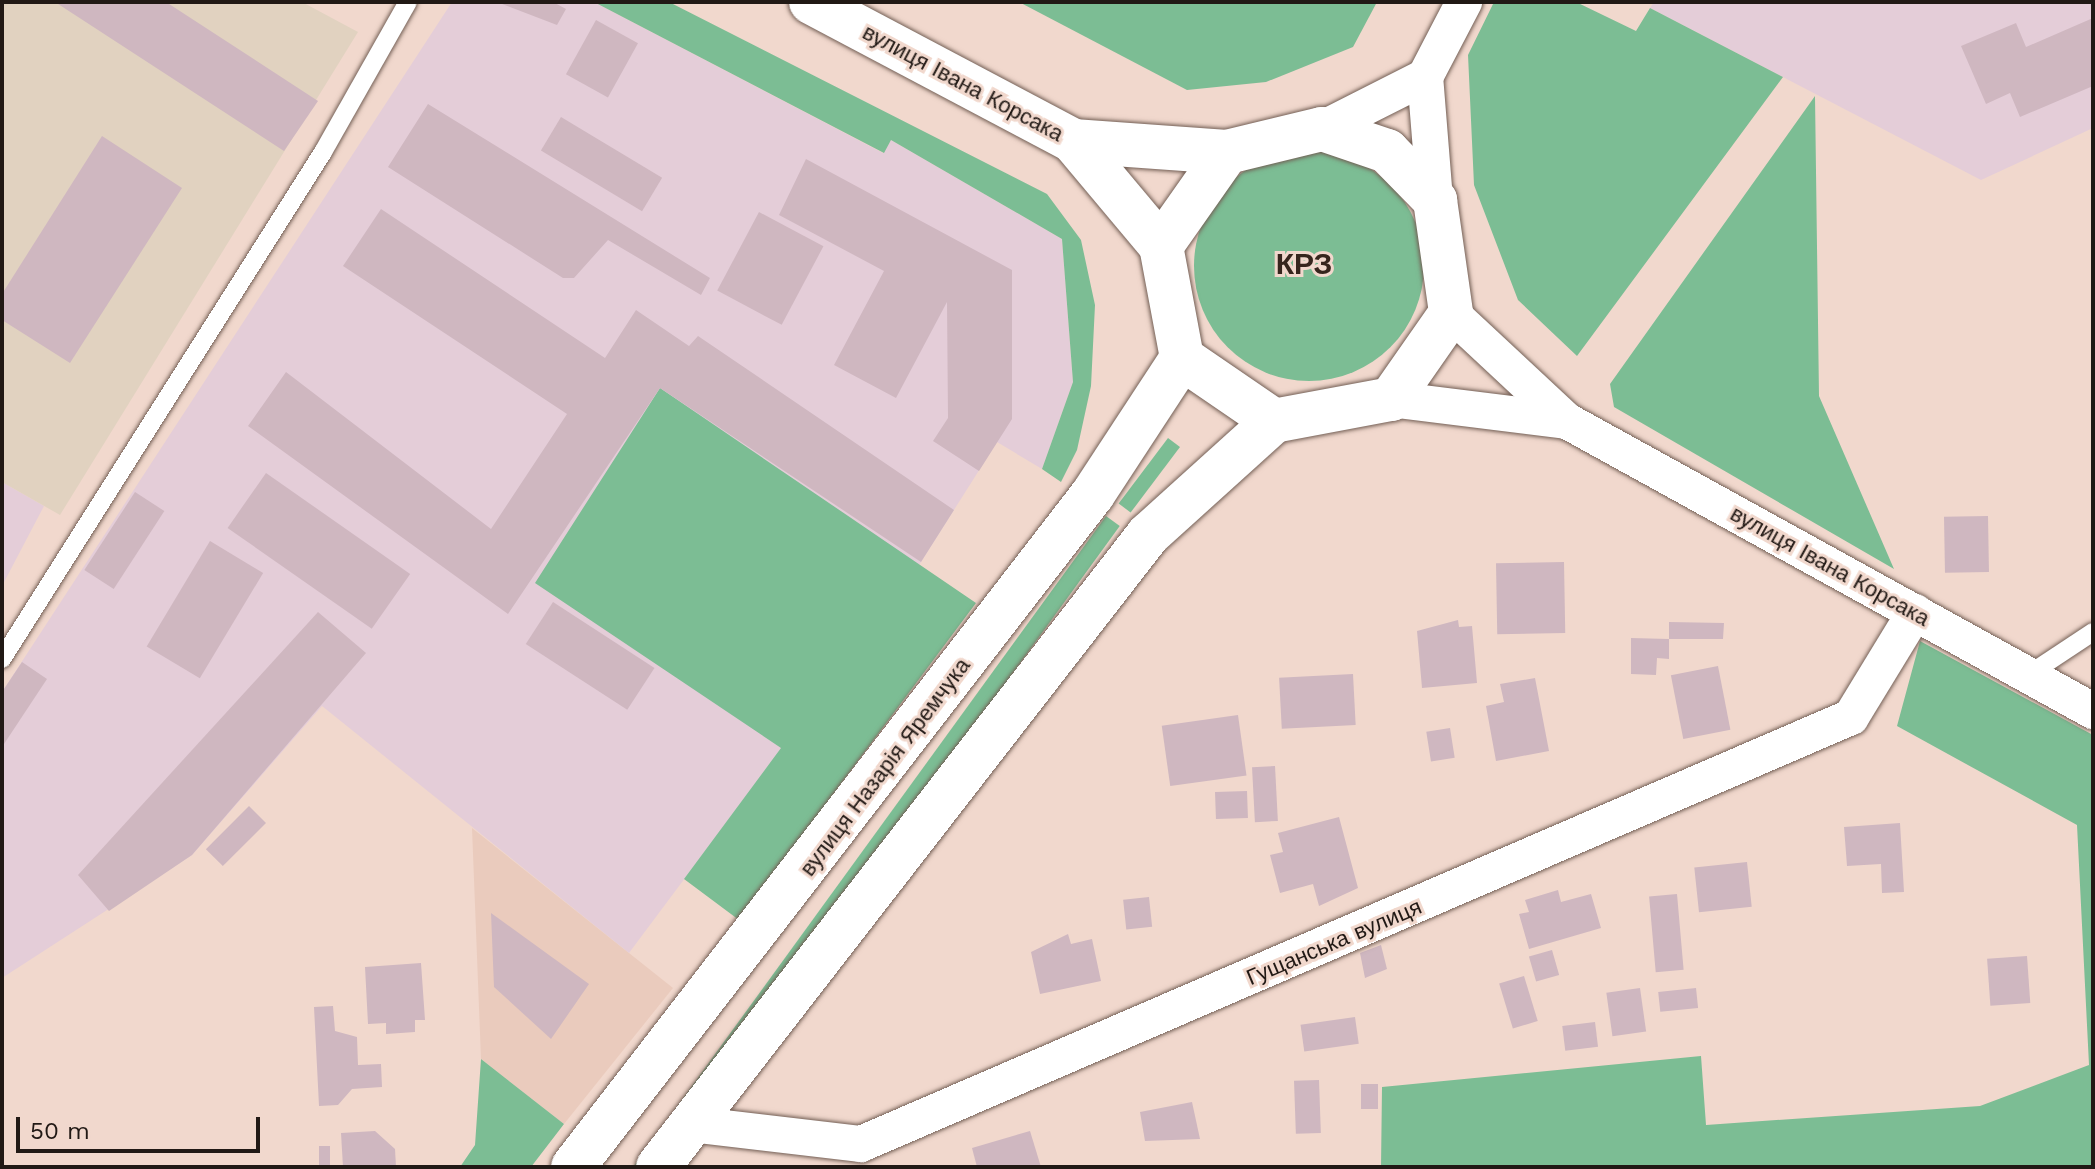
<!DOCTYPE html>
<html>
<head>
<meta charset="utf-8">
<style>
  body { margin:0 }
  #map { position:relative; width:2095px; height:1169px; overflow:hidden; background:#f1d8cd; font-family:"Work Sans",sans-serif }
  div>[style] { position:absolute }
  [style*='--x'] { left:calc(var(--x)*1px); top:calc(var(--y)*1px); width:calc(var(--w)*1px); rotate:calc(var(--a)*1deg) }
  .built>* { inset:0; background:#eacbbd }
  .industrial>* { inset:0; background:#e4cdd8 }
  .medical>* { inset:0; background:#e1d2c0 }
  .green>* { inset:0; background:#7cbd94; transform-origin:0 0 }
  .round { border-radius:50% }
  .building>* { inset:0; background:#cfb7c0; transform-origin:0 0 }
  .roads { filter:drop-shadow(0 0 2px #735f55) drop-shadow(0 0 2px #735f55) }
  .service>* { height:18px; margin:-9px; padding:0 9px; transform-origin:9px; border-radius:9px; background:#fff }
  .minor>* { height:36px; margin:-18px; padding:0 18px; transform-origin:18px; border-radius:18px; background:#fff }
  .tertiary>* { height:44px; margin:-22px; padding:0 22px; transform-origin:22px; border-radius:22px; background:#fff }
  span { translate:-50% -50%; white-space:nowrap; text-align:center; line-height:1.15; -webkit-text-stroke:6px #f1d8cd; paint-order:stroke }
  .street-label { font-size:22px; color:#211915 }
  .district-label { font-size:30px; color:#36251d; font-weight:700 }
  .frame { position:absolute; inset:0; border:4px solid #211915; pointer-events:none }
  .scale { position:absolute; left:16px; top:1117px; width:244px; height:36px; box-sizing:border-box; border:4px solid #211915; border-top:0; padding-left:10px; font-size:24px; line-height:28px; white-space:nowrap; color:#211915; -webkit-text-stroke:6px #f1d8cd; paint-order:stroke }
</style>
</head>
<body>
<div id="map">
  <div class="built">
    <div style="clip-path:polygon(472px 828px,673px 988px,564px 1124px,481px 1059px)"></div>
  </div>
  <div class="industrial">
    <div style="clip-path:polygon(452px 2px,594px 2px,883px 153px,891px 140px,1062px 239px,1073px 382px,1042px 469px,997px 442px,921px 562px,629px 953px,322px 706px,192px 855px,2px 978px,2px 692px)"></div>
    <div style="clip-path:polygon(1654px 2px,2093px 2px,2093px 128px,1981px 180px,1650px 8px)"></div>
    <div style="clip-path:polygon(2px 482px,44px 506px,2px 586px)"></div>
  </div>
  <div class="medical">
    <div style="clip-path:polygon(2px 2px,302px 2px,358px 32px,60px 515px,2px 482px)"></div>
  </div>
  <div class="green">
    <div style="clip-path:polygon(594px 2px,669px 2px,1047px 194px,1081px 240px,1095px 305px,1091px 386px,1077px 450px,1061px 482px,1042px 469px,1073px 382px,1062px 239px,891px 140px,884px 153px)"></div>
    <div style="clip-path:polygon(1019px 2px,1377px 2px,1353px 47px,1266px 82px,1187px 90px)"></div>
    <div style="clip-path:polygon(1494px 2px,1576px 2px,1636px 31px,1650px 8px,1783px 77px,1577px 356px,1518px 300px,1474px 185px,1468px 55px)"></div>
    <div style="clip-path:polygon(1815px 96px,1819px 396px,1894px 569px,1614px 407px,1610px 384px)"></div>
    <div class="round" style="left:1194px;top:151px;width:230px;height:230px"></div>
    <div style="clip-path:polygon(660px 388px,976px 603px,739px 920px,684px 879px,781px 748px,535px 583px)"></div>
    <div style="left:1168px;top:438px;width:15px;height:82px;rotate:37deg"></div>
    <div style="left:1106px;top:516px;width:17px;height:818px;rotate:36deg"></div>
    <div style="clip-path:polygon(1920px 641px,2093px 735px,2093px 1167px,1381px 1167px,1382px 1087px,1701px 1056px,1706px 1125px,1980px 1106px,2089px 1065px,2077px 825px,1897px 726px)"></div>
    <div style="clip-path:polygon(481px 1059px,564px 1124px,531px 1167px,460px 1167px,475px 1145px)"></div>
  </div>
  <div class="building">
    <div style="clip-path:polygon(55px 2px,166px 2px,318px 101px,284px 151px)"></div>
    <div style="clip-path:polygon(497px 2px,553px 2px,566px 9px,557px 25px)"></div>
    <div style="clip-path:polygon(2093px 18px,2093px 86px,2020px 117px,2010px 93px,1986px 104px,1961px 46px,2016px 23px,2026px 47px)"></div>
    <div style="left:596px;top:20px;width:48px;height:62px;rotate:29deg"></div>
    <div style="clip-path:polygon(428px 104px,710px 278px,701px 295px,608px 240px,574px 278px,563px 278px,388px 167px)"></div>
    <div style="left:561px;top:117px;width:118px;height:39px;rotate:31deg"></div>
    <div style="clip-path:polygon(102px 136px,182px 188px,70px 363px,2px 320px,2px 294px)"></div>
    <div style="clip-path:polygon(806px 159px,1012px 270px,1012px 419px,979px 471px,933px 441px,948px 418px,947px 302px,896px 398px,834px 365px,884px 271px,779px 215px)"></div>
    <div style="clip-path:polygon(381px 209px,605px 358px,636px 310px,689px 346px,698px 336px,954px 510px,921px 562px,660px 388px,508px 614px,248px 426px,286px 372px,491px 529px,567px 414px,343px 266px)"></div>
    <div style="left:759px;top:212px;width:73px;height:89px;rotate:28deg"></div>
    <div style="left:266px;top:473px;width:176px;height:67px;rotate:35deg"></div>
    <div style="left:135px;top:492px;width:35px;height:93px;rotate:33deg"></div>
    <div style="left:1988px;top:516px;width:56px;height:44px;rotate:89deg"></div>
    <div style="left:210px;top:541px;width:62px;height:123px;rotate:31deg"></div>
    <div style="left:1564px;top:562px;width:71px;height:68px;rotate:89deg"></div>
    <div style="left:553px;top:602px;width:121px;height:50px;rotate:33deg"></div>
    <div style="clip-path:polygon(318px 612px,366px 653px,192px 855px,109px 911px,78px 875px)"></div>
    <div style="clip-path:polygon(1458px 620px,1459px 627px,1472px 626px,1477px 683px,1422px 688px,1417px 631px)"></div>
    <div style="clip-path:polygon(1669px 622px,1724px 623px,1723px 639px,1669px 639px,1669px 659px,1657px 658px,1656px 675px,1631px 674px,1631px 638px,1669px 639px)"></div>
    <div style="clip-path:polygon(22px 662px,47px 679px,2px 747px,2px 692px)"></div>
    <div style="left:1718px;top:666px;width:65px;height:48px;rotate:79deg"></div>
    <div style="left:1353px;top:674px;width:51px;height:74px;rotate:87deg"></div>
    <div style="clip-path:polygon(1535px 678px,1549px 751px,1496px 761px,1486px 706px,1504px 702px,1500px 684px)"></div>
    <div style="left:1238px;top:715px;width:61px;height:77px;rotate:82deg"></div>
    <div style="left:1450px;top:728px;width:30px;height:24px;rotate:81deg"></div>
    <div style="left:1275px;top:766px;width:55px;height:23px;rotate:87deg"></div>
    <div style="left:1247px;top:791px;width:27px;height:32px;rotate:88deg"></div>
    <div style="left:249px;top:806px;width:24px;height:61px;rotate:45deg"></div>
    <div style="clip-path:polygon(1339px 817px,1358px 888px,1319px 906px,1313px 884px,1280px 893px,1270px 855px,1283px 852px,1278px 833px)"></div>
    <div style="clip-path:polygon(1900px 823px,1904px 892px,1882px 893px,1881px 864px,1847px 866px,1844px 827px)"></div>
    <div style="left:1747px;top:862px;width:45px;height:53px;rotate:84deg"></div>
    <div style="clip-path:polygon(1558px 890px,1561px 902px,1591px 894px,1601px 928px,1529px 949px,1519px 914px,1529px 912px,1525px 900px)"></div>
    <div style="left:1677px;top:894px;width:76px;height:28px;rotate:85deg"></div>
    <div style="left:1149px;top:897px;width:30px;height:26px;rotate:84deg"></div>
    <div style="clip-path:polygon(491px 913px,589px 984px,551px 1039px,494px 987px)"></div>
    <div style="clip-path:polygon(1068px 934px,1071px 944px,1092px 939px,1101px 981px,1040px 994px,1031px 952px)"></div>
    <div style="clip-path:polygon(1381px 945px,1387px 969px,1365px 978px,1360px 953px)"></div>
    <div style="left:1552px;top:950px;width:26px;height:24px;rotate:74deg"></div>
    <div style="left:2027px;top:956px;width:47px;height:40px;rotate:86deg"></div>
    <div style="clip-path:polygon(421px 963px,425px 1020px,415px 1020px,415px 1032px,386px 1034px,386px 1023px,368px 1024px,365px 967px)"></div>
    <div style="left:1524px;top:976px;width:47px;height:26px;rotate:73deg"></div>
    <div style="left:1640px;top:988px;width:44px;height:34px;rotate:82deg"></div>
    <div style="left:1696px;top:988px;width:20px;height:38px;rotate:84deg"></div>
    <div style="clip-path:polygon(333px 1006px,335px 1031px,357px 1037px,358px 1065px,381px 1064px,382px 1087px,352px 1089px,338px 1105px,319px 1106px,314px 1007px)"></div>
    <div style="left:1355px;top:1017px;width:27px;height:55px;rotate:82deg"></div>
    <div style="left:1595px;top:1022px;width:25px;height:33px;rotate:83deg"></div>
    <div style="left:1319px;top:1080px;width:53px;height:25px;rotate:88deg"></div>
    <div style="left:1361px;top:1084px;width:17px;height:25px"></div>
    <div style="clip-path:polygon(1192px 1102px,1200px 1139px,1145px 1141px,1140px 1112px)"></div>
    <div style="clip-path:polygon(375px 1131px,395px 1149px,396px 1167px,343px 1167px,341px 1133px)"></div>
    <div style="clip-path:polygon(1030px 1131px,1041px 1167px,977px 1167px,972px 1148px)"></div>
    <div style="left:319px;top:1146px;width:11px;height:21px"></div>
  </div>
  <div class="roads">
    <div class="service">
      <div style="--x:2;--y:659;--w:600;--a:-57.66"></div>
      <div style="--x:323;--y:152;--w:172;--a:-60.5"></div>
      <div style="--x:2028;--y:675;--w:78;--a:-33.5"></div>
    </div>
    <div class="minor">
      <div style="--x:1322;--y:129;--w:115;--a:-26.8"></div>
      <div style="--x:1435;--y:200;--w:123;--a:-94.6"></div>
      <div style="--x:1425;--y:77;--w:85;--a:-62.5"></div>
      <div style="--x:1451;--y:313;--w:158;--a:43"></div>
      <div style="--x:1567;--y:421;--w:601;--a:28.87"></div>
      <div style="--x:1391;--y:399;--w:177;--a:7.1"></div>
      <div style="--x:690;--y:1124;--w:172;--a:6.7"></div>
      <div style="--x:861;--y:1144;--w:1078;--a:-23.33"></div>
      <div style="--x:1851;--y:717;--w:123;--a:-58.6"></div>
    </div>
    <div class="tertiary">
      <div style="--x:811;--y:2;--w:297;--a:27.9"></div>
      <div style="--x:1073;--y:141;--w:137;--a:50"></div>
      <div style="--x:1322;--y:129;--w:69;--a:18.7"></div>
      <div style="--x:1387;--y:151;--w:69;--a:45.6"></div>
      <div style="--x:1435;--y:200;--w:114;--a:81.9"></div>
      <div style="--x:1451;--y:313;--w:105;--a:124.9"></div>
      <div style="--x:1391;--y:399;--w:119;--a:169.4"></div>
      <div style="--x:1274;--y:421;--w:112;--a:-145.6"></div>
      <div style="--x:1182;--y:358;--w:114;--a:-100.6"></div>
      <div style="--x:1161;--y:246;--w:115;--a:-54.9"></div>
      <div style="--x:1227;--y:152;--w:98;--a:-13.6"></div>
      <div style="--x:1073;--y:141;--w:154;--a:4.1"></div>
      <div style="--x:573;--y:1167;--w:850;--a:-52.31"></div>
      <div style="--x:1093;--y:494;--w:163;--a:-56.8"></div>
      <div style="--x:658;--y:1167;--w:800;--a:-52.21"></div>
      <div style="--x:1148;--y:535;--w:170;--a:-42.1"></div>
    </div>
  </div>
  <div class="street-label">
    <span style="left:963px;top:83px;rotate:28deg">вулиця Івана Корсака</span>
    <span style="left:1830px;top:566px;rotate:29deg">вулиця Івана Корсака</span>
    <span style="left:885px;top:767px;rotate:-53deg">вулиця Назарія Яремчука</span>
    <span style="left:1334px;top:942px;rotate:-23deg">Гущанська вулиця</span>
  </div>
  <div class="district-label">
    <span style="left:1304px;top:264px">КРЗ</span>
  </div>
  <div class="frame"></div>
  <div class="scale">50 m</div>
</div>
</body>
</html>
